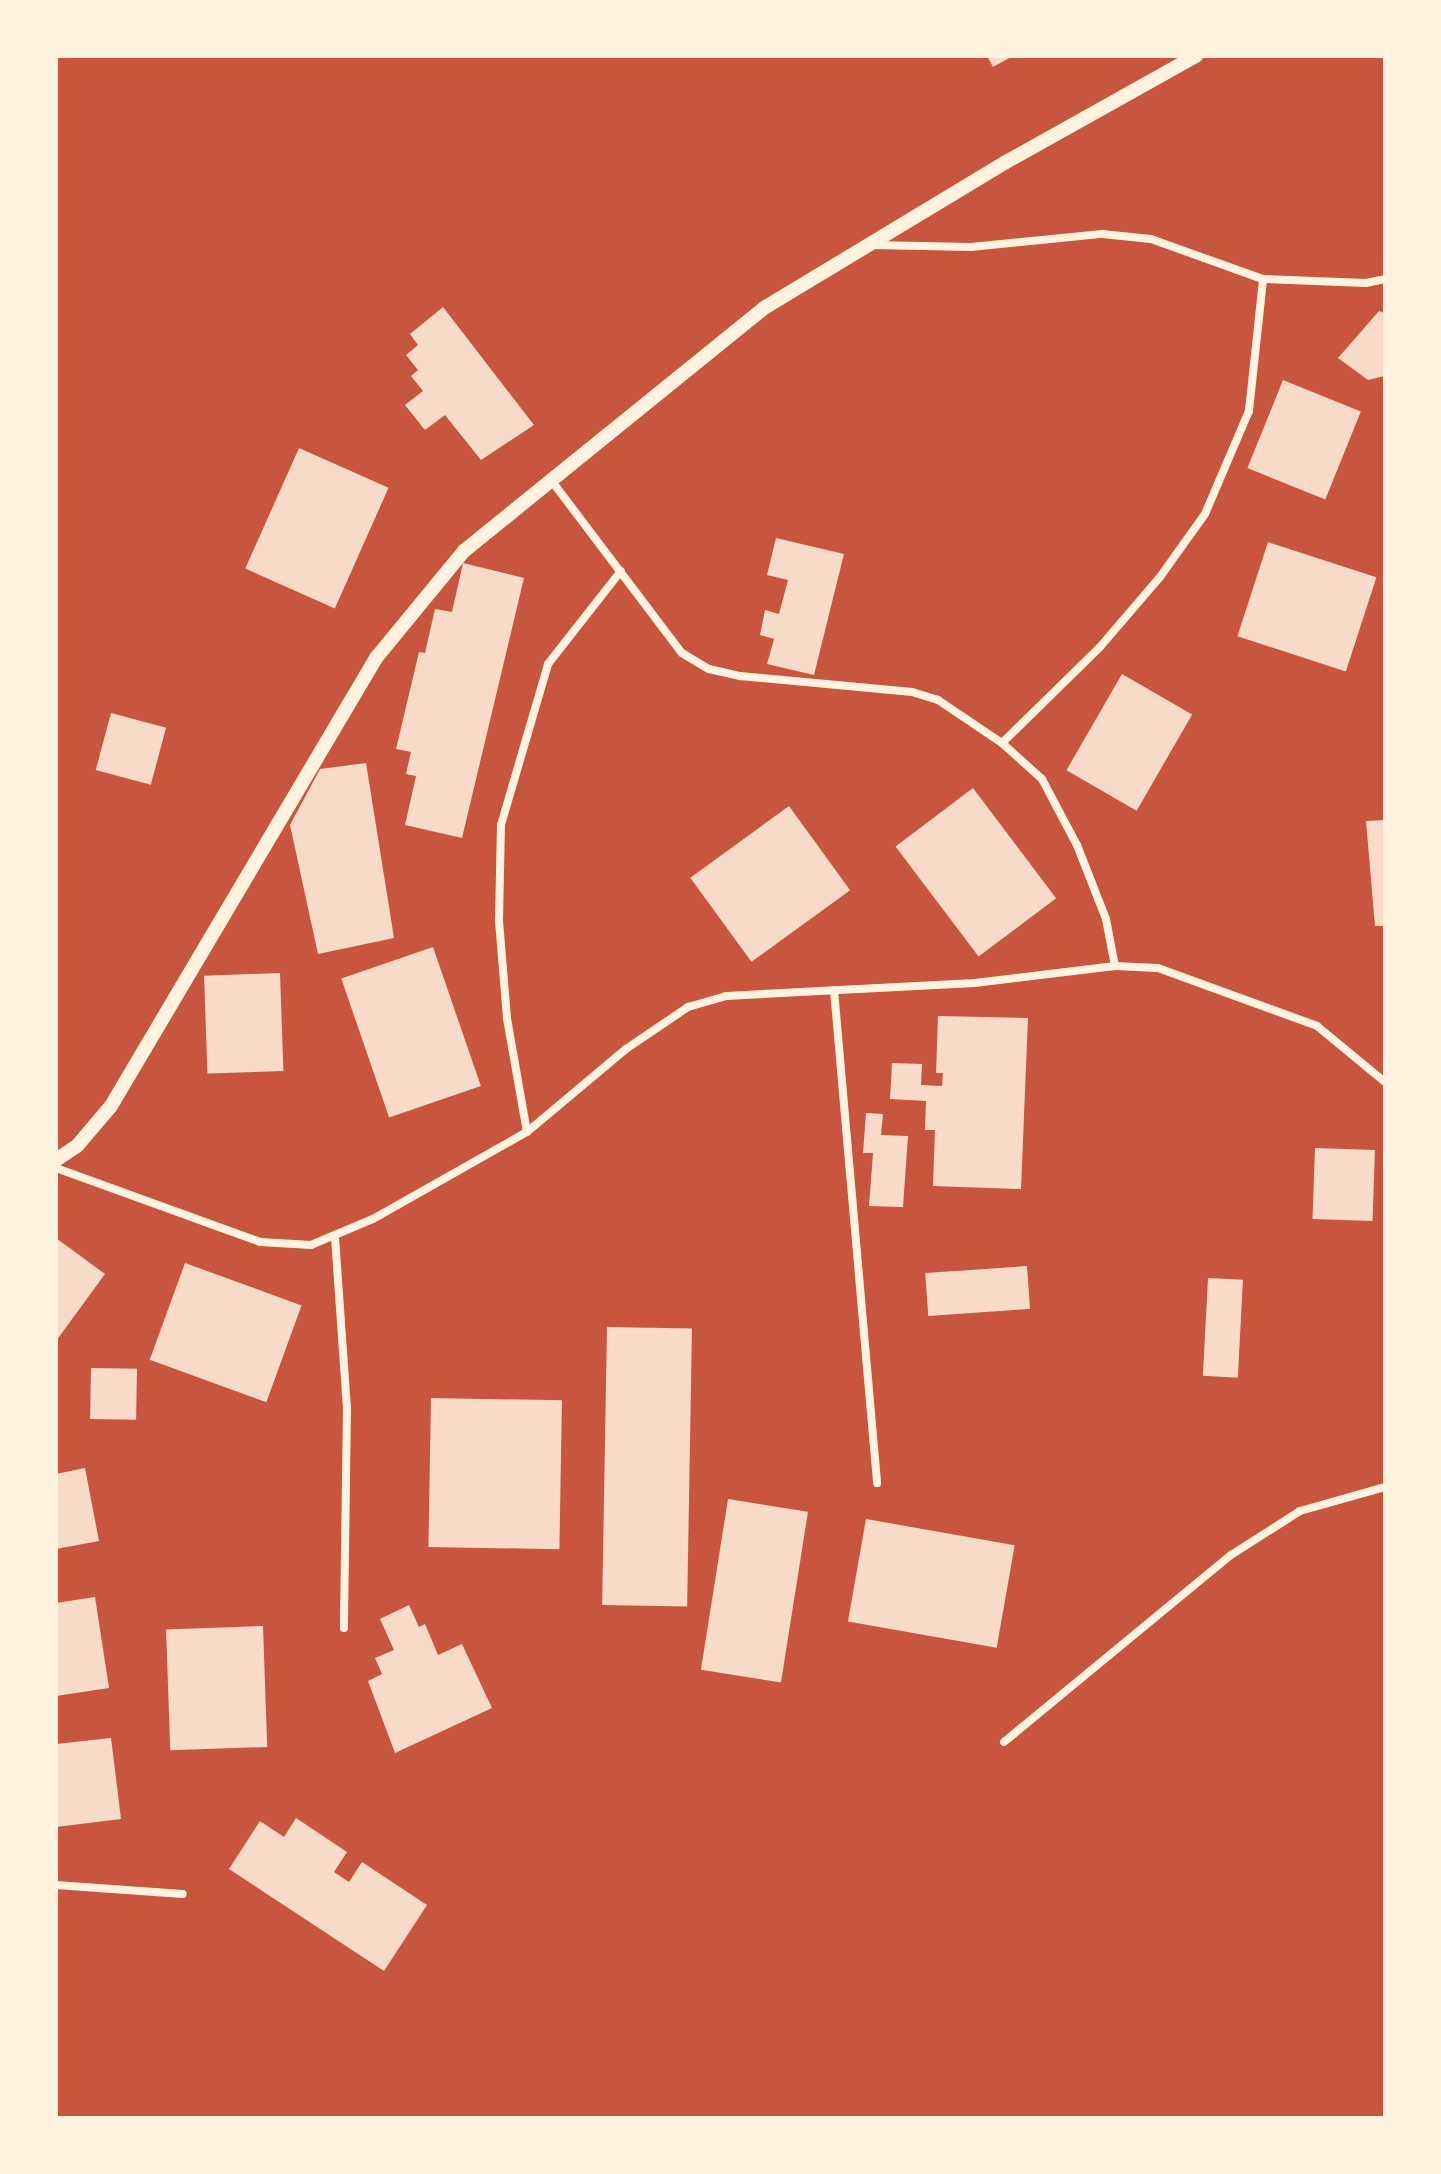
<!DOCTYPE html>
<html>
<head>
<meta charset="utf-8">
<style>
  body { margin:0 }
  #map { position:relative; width:1441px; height:2174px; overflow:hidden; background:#c8553d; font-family:Ubuntu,sans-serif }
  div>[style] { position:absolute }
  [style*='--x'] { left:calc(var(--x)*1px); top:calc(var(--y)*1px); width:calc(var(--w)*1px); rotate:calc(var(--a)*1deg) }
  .building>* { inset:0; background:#f7dbc8; transform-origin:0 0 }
  .minor>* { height:8px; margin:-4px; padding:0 4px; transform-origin:4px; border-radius:4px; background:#fff3e0 }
  .tertiary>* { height:14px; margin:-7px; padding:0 7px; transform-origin:7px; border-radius:7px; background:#fff3e0 }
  span { translate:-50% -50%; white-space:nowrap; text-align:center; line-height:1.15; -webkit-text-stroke:7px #fff3e0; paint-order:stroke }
  .frame { position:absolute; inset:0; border:58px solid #fff3e0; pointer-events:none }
</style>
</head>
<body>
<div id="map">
  <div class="building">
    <div style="clip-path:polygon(987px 56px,1013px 56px,993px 67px)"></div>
    <div style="clip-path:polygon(443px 307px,534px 425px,481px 460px,445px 415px,425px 430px,405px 405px,423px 391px,411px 376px,418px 370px,406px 355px,418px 345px,410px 334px)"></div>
    <div style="clip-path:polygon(1379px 311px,1385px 313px,1385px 376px,1368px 380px,1338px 358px)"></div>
    <div style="left:1283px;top:380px;width:84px;height:95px;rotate:22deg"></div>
    <div style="left:299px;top:448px;width:98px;height:132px;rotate:24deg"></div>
    <div style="clip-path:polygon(776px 538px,844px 554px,814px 675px,767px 664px,774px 639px,760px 635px,765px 610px,779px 614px,788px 580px,767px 575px)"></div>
    <div style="left:1268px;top:542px;width:114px;height:99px;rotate:18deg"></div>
    <div style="clip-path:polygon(463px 563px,524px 578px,462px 838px,405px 825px,416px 776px,406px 774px,411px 752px,396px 749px,419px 652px,425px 653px,435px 609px,452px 612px)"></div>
    <div style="left:1122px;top:674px;width:81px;height:111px;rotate:30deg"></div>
    <div style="left:111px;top:713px;width:57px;height:59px;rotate:15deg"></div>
    <div style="clip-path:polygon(366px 763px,394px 938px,318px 954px,290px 825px,320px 769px)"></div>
    <div style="left:973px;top:788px;width:138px;height:97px;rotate:53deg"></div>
    <div style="left:789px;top:806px;width:104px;height:122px;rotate:54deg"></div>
    <div style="clip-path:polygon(1385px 820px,1385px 926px,1375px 926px,1366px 821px)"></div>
    <div style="left:433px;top:947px;width:147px;height:97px;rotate:71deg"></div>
    <div style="left:280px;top:973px;width:98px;height:76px;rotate:88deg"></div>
    <div style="clip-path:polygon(938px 1016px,1028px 1018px,1021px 1189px,933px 1186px,935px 1130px,925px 1130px,926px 1101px,890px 1099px,892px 1063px,922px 1064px,921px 1085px,942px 1086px,943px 1073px,936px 1073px)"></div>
    <div style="clip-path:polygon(866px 1113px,883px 1114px,881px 1135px,908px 1136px,903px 1207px,869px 1206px,873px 1153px,863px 1153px)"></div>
    <div style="left:1315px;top:1148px;width:60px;height:71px;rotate:2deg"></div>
    <div style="clip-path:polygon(56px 1238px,105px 1274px,56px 1341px)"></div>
    <div style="left:185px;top:1263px;width:124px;height:103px;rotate:20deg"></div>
    <div style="left:1027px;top:1266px;width:43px;height:102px;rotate:86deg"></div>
    <div style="left:1208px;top:1278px;width:35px;height:98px;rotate:3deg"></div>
    <div style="left:607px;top:1327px;width:85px;height:278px;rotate:1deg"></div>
    <div style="left:91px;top:1368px;width:46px;height:51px;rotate:1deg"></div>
    <div style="left:431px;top:1398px;width:131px;height:149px;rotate:1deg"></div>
    <div style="clip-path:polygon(85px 1468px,99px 1541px,56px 1549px,56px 1474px)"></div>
    <div style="left:728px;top:1499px;width:81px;height:173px;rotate:9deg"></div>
    <div style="left:866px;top:1519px;width:151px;height:104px;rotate:10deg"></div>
    <div style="clip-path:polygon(95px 1597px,109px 1688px,56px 1696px,56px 1603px)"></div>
    <div style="clip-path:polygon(409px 1605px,419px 1627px,425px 1624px,438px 1655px,462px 1644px,492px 1708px,395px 1753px,368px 1681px,382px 1674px,375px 1658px,394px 1650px,380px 1619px)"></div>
    <div style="left:263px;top:1626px;width:121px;height:97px;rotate:88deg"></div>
    <div style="clip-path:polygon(111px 1738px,121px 1819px,56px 1827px,56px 1744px)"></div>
    <div style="clip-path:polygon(296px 1818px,347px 1852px,334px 1872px,349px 1882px,362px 1862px,427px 1905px,384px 1971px,229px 1869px,260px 1821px,284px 1837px)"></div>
  </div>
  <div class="minor">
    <div style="--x:872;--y:245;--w:99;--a:1.2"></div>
    <div style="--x:971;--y:247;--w:132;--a:-5.7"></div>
    <div style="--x:1102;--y:234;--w:49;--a:5.8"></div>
    <div style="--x:1151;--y:239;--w:119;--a:19.7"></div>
    <div style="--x:1263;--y:279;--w:103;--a:2.2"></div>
    <div style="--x:1366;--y:283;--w:19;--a:-12"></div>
    <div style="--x:551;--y:480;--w:217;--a:52.9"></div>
    <div style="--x:682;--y:653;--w:31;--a:31"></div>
    <div style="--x:709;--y:669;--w:32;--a:13"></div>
    <div style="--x:740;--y:676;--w:173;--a:5.3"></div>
    <div style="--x:912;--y:692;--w:27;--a:17"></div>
    <div style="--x:938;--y:700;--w:77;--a:33.9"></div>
    <div style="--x:1002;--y:743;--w:54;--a:42"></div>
    <div style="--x:1042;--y:779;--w:75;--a:62.1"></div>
    <div style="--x:1077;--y:845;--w:79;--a:68.6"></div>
    <div style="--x:1106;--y:919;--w:48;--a:79.2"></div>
    <div style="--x:1002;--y:743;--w:137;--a:-44.4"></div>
    <div style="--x:1100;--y:647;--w:92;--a:-49.4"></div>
    <div style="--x:1160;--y:577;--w:77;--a:-54.5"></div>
    <div style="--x:1205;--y:514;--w:112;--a:-66.9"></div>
    <div style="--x:1249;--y:411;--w:133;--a:-83.9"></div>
    <div style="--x:834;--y:990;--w:495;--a:85"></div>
    <div style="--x:527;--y:1132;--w:116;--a:-100"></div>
    <div style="--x:507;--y:1018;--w:98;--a:-94.7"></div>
    <div style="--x:499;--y:920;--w:95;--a:-88.8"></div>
    <div style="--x:501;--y:825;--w:168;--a:-73.7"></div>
    <div style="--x:548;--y:664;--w:118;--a:-51.9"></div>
    <div style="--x:56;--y:1168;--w:217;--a:19.9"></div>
    <div style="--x:260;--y:1242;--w:51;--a:3.4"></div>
    <div style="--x:311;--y:1245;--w:67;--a:-22.8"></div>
    <div style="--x:373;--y:1219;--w:177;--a:-29.5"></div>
    <div style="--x:527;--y:1132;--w:129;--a:-40"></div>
    <div style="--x:626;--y:1049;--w:75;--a:-34.1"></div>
    <div style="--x:688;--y:1007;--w:40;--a:-16"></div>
    <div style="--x:726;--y:996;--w:249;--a:-3"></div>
    <div style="--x:975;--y:983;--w:141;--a:-6.9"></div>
    <div style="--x:1115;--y:966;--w:43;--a:2.7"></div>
    <div style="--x:1158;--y:968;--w:169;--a:20"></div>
    <div style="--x:1317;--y:1026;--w:88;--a:39.5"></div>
    <div style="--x:335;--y:1237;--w:170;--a:86"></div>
    <div style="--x:347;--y:1407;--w:221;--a:90.8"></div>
    <div style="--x:1004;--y:1742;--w:294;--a:-39.5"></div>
    <div style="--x:1231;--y:1555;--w:82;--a:-32.5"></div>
    <div style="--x:1300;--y:1511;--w:88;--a:-15.8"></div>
    <div style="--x:56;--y:1885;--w:127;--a:4.1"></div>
  </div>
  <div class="tertiary">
    <div style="--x:56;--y:1160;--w:25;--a:-34"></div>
    <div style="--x:77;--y:1146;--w:52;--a:-49.6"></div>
    <div style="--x:111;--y:1106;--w:521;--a:-59.39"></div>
    <div style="--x:376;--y:658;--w:139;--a:-50.6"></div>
    <div style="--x:464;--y:551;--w:386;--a:-39"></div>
    <div style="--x:764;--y:308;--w:283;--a:-31.1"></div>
    <div style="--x:1006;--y:162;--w:218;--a:-29.2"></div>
  </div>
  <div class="frame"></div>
</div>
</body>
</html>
